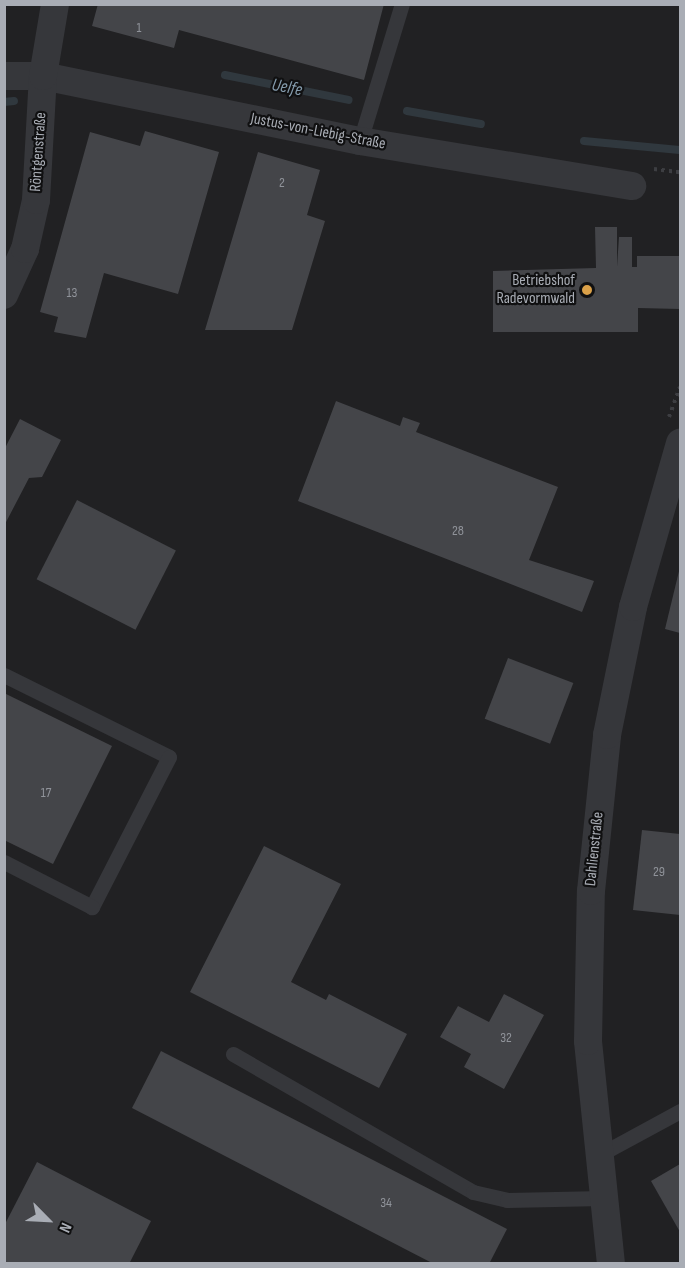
<!DOCTYPE html>
<html>
<head>
<meta charset="utf-8">
<style>
  body { margin:0 }
  #map { position:relative; width:685px; height:1268px; overflow:hidden; background:#151516; font-family:"Sofia Sans Condensed",sans-serif }
  div>[style] { position:absolute }
  [style*='--x'] { left:calc(var(--x)*1px); top:calc(var(--y)*1px); width:calc(var(--w)*1px); rotate:calc(var(--a)*1deg) }
  .built>* { inset:0; background:#212123; transform-origin:0 0 }
  .stream>* { height:8px; margin:-4px; padding:0 4px; transform-origin:4px; border-radius:4px; background:#30383e }
  .building>* { inset:0; background:#444549; transform-origin:0 0 }
  .path>* { height:4px; margin-top:-2px; transform-origin:0; background:repeating-linear-gradient(90deg,#3d3e42 0 3px,transparent 0 7.5px) }
  .lane>* { height:15px; margin:-7.5px; padding:0 7.5px; transform-origin:7.5px; border-radius:7.5px; background:#36373b }
  .street>* { height:28px; margin:-14px; padding:0 14px; transform-origin:14px; border-radius:14px; background:#36373b }
  .dots>* { width:16px; height:16px; translate:-50% -50%; box-sizing:border-box; border:3px solid #101011; border-radius:50% }
  span { translate:-50% -50%; white-space:nowrap; text-align:center; line-height:1.15; -webkit-text-stroke:4.5px #101011; paint-order:stroke }
  .number-label { font-size:14px; color:#90939a }
  .number-label span { -webkit-text-stroke-width:0 }
  .street-label { font-size:16px; color:#a9adb5 }
  .poi-label { font-size:16px; color:#a9adb5 }
  .right { translate:-100% -50%; text-align:right }
  .water-label { font-size:18px; color:#849bac; font-style:italic }
  .frame { position:absolute; inset:0; border:6px solid #a9adb5; pointer-events:none }
  .north { position:absolute; left:18px; top:1190px; width:60px; height:60px; -webkit-text-stroke:4px #101011; paint-order:stroke; rotate:114deg; font-size:16px; font-weight:700; line-height:24px; text-align:center; color:#a9adb5 }
  .north::after { content:''; display:block; margin:auto; width:21px; height:27px; background:#a9adb5; clip-path:polygon(50% 0,100% 100%,50% 72%,0 100%) }
</style>
</head>
<body>
<div id="map">
  <div class="built">
    <div style="left:5px;top:5px;width:675px;height:1258px"></div>
  </div>
  <div class="stream">
    <div style="--x:225;--y:75;--w:126;--a:11.4"></div>
    <div style="--x:4;--y:102;--w:10;--a:-6"></div>
    <div style="--x:407;--y:111;--w:75;--a:10"></div>
    <div style="--x:584;--y:141;--w:96;--a:5.4"></div>
  </div>
  <div class="building">
    <div style="clip-path:polygon(98px 4px,384px 4px,364px 80px,179px 30px,174px 48px,92px 26px)"></div>
    <div style="clip-path:polygon(145px 131px,219px 152px,178px 294px,104px 273px,86px 338px,54px 332px,58px 317px,40px 312px,90px 132px,140px 146px)"></div>
    <div style="clip-path:polygon(258px 152px,320px 170px,307px 215px,325px 221px,292px 330px,205px 330px)"></div>
    <div style="clip-path:polygon(595px 227px,617px 227px,617px 267px,619px 237px,632px 237px,632px 267px,637px 267px,637px 256px,680px 256px,680px 309px,638px 308px,638px 332px,493px 332px,493px 271px,596px 268px)"></div>
    <div style="clip-path:polygon(336px 401px,400px 426px,403px 417px,420px 423px,416px 432px,558px 487px,529px 560px,594px 581px,582px 612px,298px 501px)"></div>
    <div style="clip-path:polygon(20px 419px,61px 440px,42px 477px,29px 478px,4px 526px,4px 450px)"></div>
    <div style="left:77px;top:500px;width:111px;height:89px;rotate:27deg"></div>
    <div style="clip-path:polygon(680px 567px,680px 633px,665px 629px)"></div>
    <div style="left:508px;top:658px;width:70px;height:65px;rotate:21deg"></div>
    <div style="clip-path:polygon(4px 693px,112px 746px,53px 864px,4px 840px)"></div>
    <div style="clip-path:polygon(642px 830px,680px 834px,680px 915px,633px 910px)"></div>
    <div style="clip-path:polygon(264px 846px,341px 884px,291px 982px,326px 1000px,329px 994px,407px 1034px,379px 1088px,190px 992px)"></div>
    <div style="clip-path:polygon(504px 994px,544px 1015px,504px 1089px,464px 1067px,471px 1054px,440px 1037px,458px 1006px,489px 1022px)"></div>
    <div style="clip-path:polygon(161px 1051px,507px 1229px,489px 1264px,434px 1264px,132px 1108px)"></div>
    <div style="clip-path:polygon(37px 1162px,151px 1221px,129px 1264px,4px 1264px,4px 1226px)"></div>
    <div style="clip-path:polygon(680px 1164px,680px 1232px,651px 1181px)"></div>
  </div>
  <div class="path">
    <div style="--x:654;--y:169;--w:26;--a:7"></div>
    <div style="--x:669;--y:417;--w:32;--a:-70"></div>
  </div>
  <div class="lane">
    <div style="--x:360;--y:141;--w:143;--a:-73"></div>
    <div style="--x:4;--y:675;--w:184;--a:26.4"></div>
    <div style="--x:169;--y:757;--w:169;--a:117.2"></div>
    <div style="--x:92;--y:907;--w:99;--a:-152.9"></div>
    <div style="--x:233;--y:1054;--w:277;--a:29.9"></div>
    <div style="--x:473;--y:1192;--w:35;--a:13"></div>
    <div style="--x:507;--y:1200;--w:96;--a:-1.2"></div>
    <div style="--x:599;--y:1155;--w:92;--a:-28.5"></div>
  </div>
  <div class="street">
    <div style="--x:4;--y:76;--w:39;--a:0"></div>
    <div style="--x:43;--y:76;--w:324;--a:11.6"></div>
    <div style="--x:360;--y:141;--w:276;--a:9.4"></div>
    <div style="--x:4;--y:295;--w:51;--a:-65.5"></div>
    <div style="--x:25;--y:249;--w:50;--a:-77.3"></div>
    <div style="--x:36;--y:200;--w:124;--a:-86.8"></div>
    <div style="--x:43;--y:76;--w:73;--a:-80.5"></div>
    <div style="--x:611;--y:1264;--w:224;--a:-95.9"></div>
    <div style="--x:588;--y:1041;--w:150;--a:-88.9"></div>
    <div style="--x:591;--y:891;--w:157;--a:-84.1"></div>
    <div style="--x:607;--y:735;--w:131;--a:-78.5"></div>
    <div style="--x:633;--y:607;--w:171;--a:-74"></div>
  </div>
  <div class="dots">
    <div style="left:587px;top:290px;background:#dba149"></div>
  </div>
  <div class="number-label">
    <span style="left:139px;top:28px">1</span>
    <span style="left:282px;top:183px">2</span>
    <span style="left:72px;top:293px">13</span>
    <span style="left:458px;top:531px">28</span>
    <span style="left:46px;top:793px">17</span>
    <span style="left:659px;top:872px">29</span>
    <span style="left:506px;top:1038px">32</span>
    <span style="left:386px;top:1203px">34</span>
  </div>
  <div class="street-label">
    <span style="left:318px;top:132px;rotate:11deg">Justus-von-Liebig-Straße</span>
    <span style="left:39px;top:152px;rotate:-86deg">Röntgenstraße</span>
    <span style="left:595px;top:849px;rotate:-84deg">Dahlienstraße</span>
  </div>
  <div class="poi-label">
    <span class="right" style="left:575px;top:290px">Betriebshof<br>Radevormwald</span>
  </div>
  <div class="water-label">
    <span style="left:287px;top:88px;rotate:11deg">Uelfe</span>
  </div>
  <div class="frame"></div>
  <div class="north">N</div>
</div>
</body>
</html>
